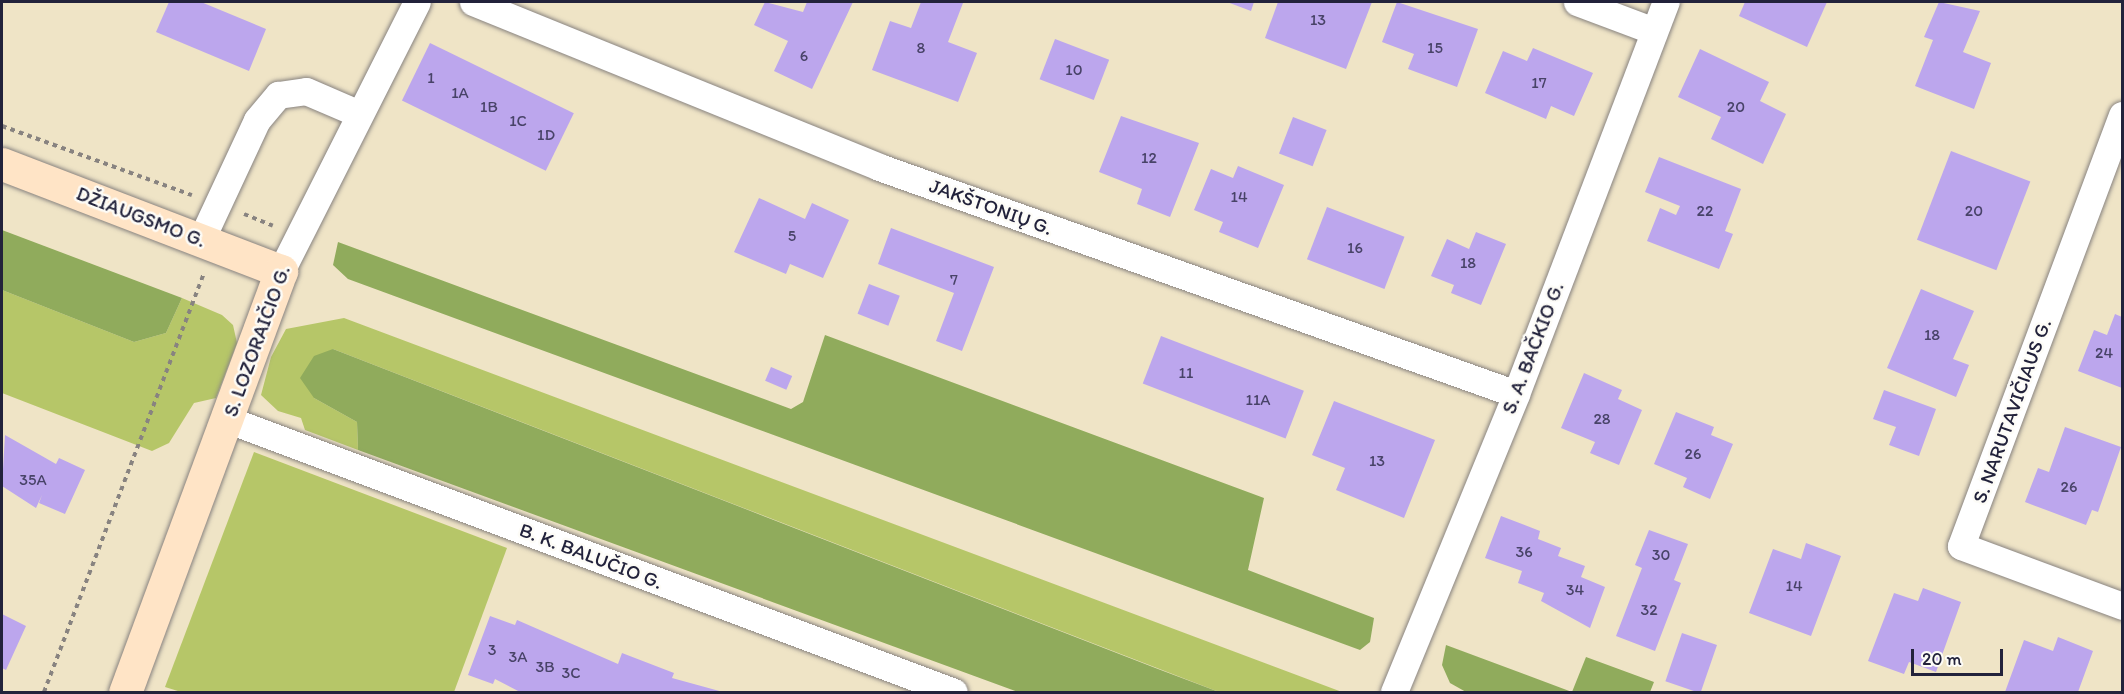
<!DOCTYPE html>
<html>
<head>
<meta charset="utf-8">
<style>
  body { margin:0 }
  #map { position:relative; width:2124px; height:694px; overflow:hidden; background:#efe4c6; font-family:Itim,sans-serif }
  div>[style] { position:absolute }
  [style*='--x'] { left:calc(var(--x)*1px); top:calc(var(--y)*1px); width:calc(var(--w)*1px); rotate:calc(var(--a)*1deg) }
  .green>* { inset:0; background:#b6c668 }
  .forest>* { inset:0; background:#90ab5c }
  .building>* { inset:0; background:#bca6ed; transform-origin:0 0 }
  .path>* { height:4px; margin-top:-2px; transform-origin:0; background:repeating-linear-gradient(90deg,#888380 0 4.5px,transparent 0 9px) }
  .roads { filter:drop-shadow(0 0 2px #888380) drop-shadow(0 0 2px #888380) }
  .street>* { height:27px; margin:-13.5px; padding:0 13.5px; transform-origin:13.5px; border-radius:13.5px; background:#fff }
  .secondary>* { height:33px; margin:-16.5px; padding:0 16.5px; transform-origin:16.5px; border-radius:16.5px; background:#ffe4c6 }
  span { translate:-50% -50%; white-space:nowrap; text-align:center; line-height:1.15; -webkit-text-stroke:5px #fdfcf7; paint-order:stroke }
  .number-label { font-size:16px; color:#484368 }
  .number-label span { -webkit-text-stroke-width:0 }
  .street-label { font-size:20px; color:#22223b }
  .frame { position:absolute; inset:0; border:3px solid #22223b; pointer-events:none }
  .scale { position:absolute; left:1911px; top:649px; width:92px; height:27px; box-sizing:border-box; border:3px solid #22223b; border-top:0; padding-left:8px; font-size:18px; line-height:21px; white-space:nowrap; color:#22223b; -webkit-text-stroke:4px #fdfcf7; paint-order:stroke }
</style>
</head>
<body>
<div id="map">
  <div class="green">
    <div style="clip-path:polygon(2px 290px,134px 342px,166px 333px,182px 298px,222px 315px,233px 325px,237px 343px,216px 398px,194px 403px,169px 443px,152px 451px,2px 393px)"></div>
    <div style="clip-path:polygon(344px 318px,1342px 692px,1219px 692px,333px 349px,314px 398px,357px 422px,358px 450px,305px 430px,301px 418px,278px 411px,261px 395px,271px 357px,286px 329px)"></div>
    <div style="clip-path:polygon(254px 452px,507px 548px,454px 692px,181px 692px,165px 687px)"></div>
  </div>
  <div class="forest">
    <div style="clip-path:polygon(2px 230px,182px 298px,166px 333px,134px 342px,2px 290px)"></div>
    <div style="clip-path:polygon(338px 242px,791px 409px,803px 402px,825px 335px,1264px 498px,1248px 570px,1374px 618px,1370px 642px,1360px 650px,348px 279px,333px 265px)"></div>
    <div style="clip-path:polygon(333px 349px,1158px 669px,1219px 692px,1018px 692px,358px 450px,357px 422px,314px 398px,300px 378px,314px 356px)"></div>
    <div style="clip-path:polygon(1446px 645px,1572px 692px,1586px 657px,1654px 682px,1650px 692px,1466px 692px,1450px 683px,1442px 665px)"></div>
  </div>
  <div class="building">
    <div style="clip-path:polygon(169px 2px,201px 2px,266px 29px,249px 71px,156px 32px)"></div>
    <div style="clip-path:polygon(765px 2px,803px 12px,807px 2px,853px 2px,812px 89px,774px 71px,788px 41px,754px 25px)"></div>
    <div style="clip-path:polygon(921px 2px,963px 3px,948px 42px,977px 53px,958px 102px,872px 70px,890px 21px,911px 28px)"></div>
    <div style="clip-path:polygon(1227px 2px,1254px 2px,1251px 11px)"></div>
    <div style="clip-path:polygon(1278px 2px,1372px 2px,1346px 69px,1265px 38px)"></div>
    <div style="clip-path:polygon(1397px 2px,1478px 29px,1457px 87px,1408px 69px,1414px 54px,1382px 42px)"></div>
    <div style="clip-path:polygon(1745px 2px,1827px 2px,1807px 47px,1739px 16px)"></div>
    <div style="clip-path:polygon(1939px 2px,1980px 11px,1963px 52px,1991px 63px,1974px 109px,1915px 86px,1933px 40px,1924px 37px)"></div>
    <div style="left:1055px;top:39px;width:58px;height:43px;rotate:21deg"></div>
    <div style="left:430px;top:43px;width:160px;height:64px;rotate:26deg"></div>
    <div style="clip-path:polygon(1533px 48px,1593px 73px,1574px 116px,1551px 106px,1546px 119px,1485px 93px,1503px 51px,1527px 61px)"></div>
    <div style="clip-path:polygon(1700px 49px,1769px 82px,1760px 101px,1786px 114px,1763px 164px,1711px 139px,1721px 117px,1678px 97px)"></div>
    <div style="clip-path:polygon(1121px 116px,1199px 143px,1170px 217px,1137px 204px,1142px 189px,1099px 172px)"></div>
    <div style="left:1293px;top:117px;width:36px;height:39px;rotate:21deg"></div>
    <div style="left:1951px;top:151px;width:85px;height:95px;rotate:21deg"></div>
    <div style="clip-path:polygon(1659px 157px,1741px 189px,1725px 231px,1733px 234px,1719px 269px,1647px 241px,1660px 208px,1676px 215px,1680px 206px,1645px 192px)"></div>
    <div style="clip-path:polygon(1238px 166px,1284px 185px,1258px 248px,1219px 232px,1223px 222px,1194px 210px,1211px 169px,1233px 178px)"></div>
    <div style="clip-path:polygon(759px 198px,805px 219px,812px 203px,849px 220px,823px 278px,790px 264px,786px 274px,734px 252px)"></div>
    <div style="left:1327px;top:207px;width:83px;height:56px;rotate:21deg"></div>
    <div style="clip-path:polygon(891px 228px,994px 267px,962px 351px,936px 341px,954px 293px,878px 264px)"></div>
    <div style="clip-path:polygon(1476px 232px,1506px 244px,1481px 305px,1451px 293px,1454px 285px,1431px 276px,1447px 239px,1469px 249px)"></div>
    <div style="left:869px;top:284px;width:33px;height:32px;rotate:21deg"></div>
    <div style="clip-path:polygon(1921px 289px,1974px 311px,1953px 359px,1969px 365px,1956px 397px,1887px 368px)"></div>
    <div style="clip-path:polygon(2115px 314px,2122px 317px,2122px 388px,2078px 371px,2094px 330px,2107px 335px)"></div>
    <div style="left:1161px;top:336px;width:153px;height:51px;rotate:21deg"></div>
    <div style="left:771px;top:367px;width:23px;height:15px;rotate:23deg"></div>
    <div style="clip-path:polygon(1584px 373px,1622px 390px,1618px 399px,1642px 410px,1619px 465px,1590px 453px,1595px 442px,1561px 428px)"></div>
    <div style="clip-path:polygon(1884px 390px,1936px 409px,1919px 456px,1889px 445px,1896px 427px,1873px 419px)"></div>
    <div style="clip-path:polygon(1334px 401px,1435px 440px,1404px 518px,1336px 490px,1345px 468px,1312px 455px)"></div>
    <div style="clip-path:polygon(1676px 412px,1714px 427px,1711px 435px,1733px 444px,1710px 499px,1683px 487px,1687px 478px,1654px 464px)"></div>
    <div style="clip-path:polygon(2065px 427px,2121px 447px,2098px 512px,2092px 510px,2086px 525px,2025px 502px,2038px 468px,2049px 472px)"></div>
    <div style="clip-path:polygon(5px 435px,56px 464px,59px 458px,85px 470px,65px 514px,39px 503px,42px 495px,36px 508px,2px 486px)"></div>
    <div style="clip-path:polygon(1501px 516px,1540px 531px,1538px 539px,1561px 548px,1558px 556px,1585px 566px,1581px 577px,1605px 587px,1590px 628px,1541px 601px,1544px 593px,1518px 583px,1522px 571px,1485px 558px)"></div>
    <div style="clip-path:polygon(1649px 530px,1688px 544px,1674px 580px,1681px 583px,1655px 651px,1616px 636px,1642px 568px,1635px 565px)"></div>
    <div style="clip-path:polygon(1806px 543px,1841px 556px,1811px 636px,1749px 613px,1773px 549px,1801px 559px)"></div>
    <div style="clip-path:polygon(1923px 588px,1961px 602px,1936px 672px,1909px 662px,1904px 674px,1868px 661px,1894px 593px,1918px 601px)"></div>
    <div style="clip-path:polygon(2px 614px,26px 626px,6px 670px,2px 668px)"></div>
    <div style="clip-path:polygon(490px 616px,515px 625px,517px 620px,618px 664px,622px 653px,674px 673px,672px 678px,723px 692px,520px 692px,495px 679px,493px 684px,468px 675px)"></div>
    <div style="left:1682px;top:633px;width:37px;height:51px;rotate:19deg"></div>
    <div style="clip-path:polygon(2058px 637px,2093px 651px,2078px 692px,2005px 692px,2024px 640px,2053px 651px)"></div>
  </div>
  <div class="path">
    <div style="--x:2;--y:126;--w:202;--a:20"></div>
    <div style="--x:244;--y:214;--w:31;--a:22"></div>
    <div style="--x:44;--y:692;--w:446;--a:-69.1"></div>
  </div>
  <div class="roads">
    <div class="street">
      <div style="--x:473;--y:2;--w:438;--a:22.1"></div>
      <div style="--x:879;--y:167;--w:676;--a:19.61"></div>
      <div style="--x:1577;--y:2;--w:82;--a:20.6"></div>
      <div style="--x:2122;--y:115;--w:460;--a:110.5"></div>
      <div style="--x:1961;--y:546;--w:172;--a:20.4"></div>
      <div style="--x:201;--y:240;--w:132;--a:-65"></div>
      <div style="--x:257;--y:120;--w:33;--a:-50"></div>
      <div style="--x:278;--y:95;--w:28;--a:-8"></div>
      <div style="--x:306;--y:91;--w:56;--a:23.3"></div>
      <div style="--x:281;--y:271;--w:301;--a:-63.2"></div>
      <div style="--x:229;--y:420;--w:774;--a:20.56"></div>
      <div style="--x:1394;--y:692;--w:322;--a:-67.7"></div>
      <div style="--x:1516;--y:394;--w:420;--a:-69.1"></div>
    </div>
    <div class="secondary">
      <div style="--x:2;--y:164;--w:299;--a:21"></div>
      <div style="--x:281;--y:271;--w:449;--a:110.3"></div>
    </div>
  </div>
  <div class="number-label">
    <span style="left:1318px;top:20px">13</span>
    <span style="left:921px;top:48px">8</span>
    <span style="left:1435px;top:48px">15</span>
    <span style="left:804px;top:56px">6</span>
    <span style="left:1074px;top:70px">10</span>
    <span style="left:431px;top:78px">1</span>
    <span style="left:1539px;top:83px">17</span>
    <span style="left:460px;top:93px">1A</span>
    <span style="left:489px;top:107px">1B</span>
    <span style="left:1736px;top:107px">20</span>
    <span style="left:518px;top:121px">1C</span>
    <span style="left:546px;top:135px">1D</span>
    <span style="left:1149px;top:158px">12</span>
    <span style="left:1239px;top:197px">14</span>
    <span style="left:1705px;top:211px">22</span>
    <span style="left:1974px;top:211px">20</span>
    <span style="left:792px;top:236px">5</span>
    <span style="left:1355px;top:248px">16</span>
    <span style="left:1468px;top:263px">18</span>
    <span style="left:954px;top:280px">7</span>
    <span style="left:1932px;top:335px">18</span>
    <span style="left:2104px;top:353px">24</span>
    <span style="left:1186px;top:373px">11</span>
    <span style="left:1258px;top:400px">11A</span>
    <span style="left:1602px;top:419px">28</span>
    <span style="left:1693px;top:454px">26</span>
    <span style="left:1377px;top:461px">13</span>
    <span style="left:33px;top:480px">35A</span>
    <span style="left:2069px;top:487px">26</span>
    <span style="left:1524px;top:552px">36</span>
    <span style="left:1661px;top:555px">30</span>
    <span style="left:1794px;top:586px">14</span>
    <span style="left:1575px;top:590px">34</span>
    <span style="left:1649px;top:610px">32</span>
    <span style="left:492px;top:650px">3</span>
    <span style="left:518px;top:657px">3A</span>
    <span style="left:545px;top:667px">3B</span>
    <span style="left:571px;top:673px">3C</span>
  </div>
  <div class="street-label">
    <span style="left:991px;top:207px;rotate:20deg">JAKŠTONIŲ G.</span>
    <span style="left:141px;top:217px;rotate:21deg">DŽIAUGSMO G.</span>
    <span style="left:257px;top:341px;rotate:-70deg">S. LOZORAIČIO G.</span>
    <span style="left:1533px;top:348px;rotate:-69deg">S. A. BAČKIO G.</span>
    <span style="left:2012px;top:411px;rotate:-70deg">S. NARUTAVIČIAUS G.</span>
    <span style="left:591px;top:556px;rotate:21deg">B. K. BALUČIO G.</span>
  </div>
  <div class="frame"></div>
  <div class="scale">20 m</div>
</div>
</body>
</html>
